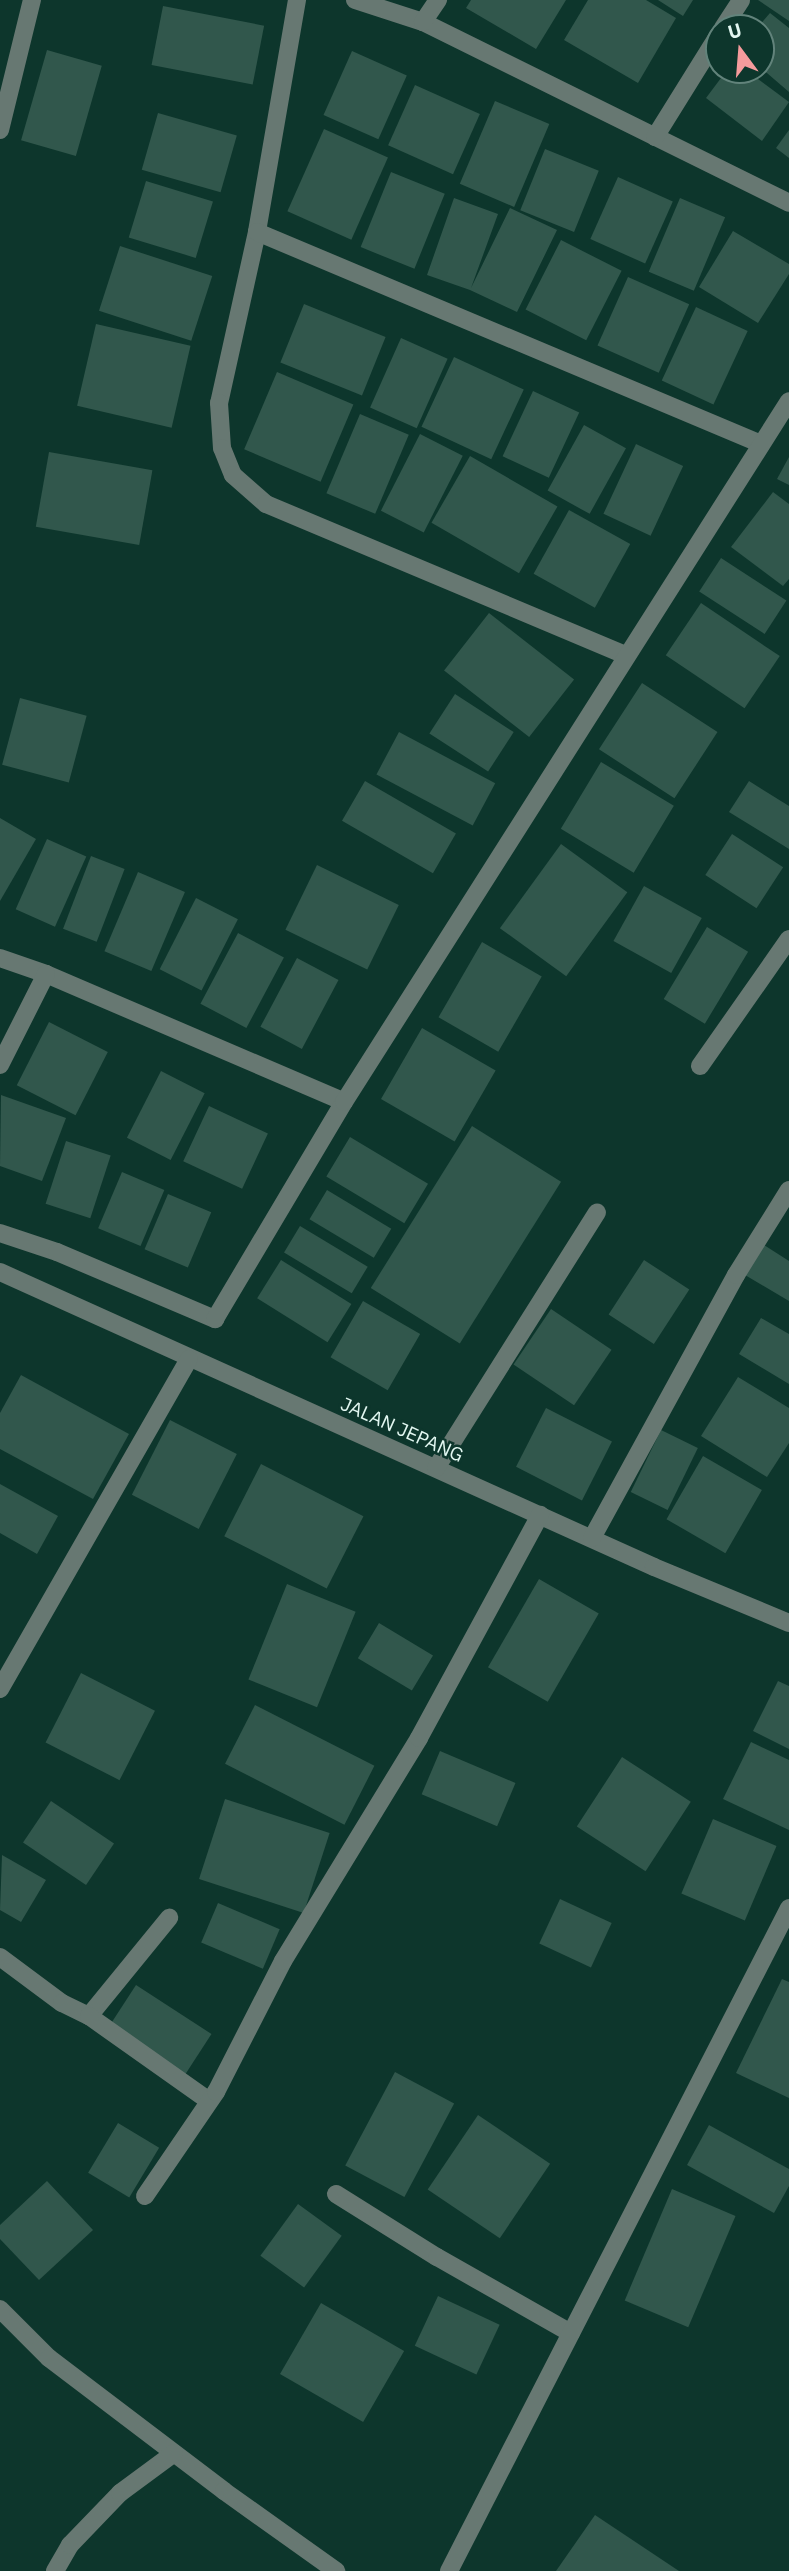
<!DOCTYPE html>
<html>
<head>
<meta charset="utf-8">
<style>
  body { margin:0 }
  #map { position:relative; width:789px; height:2571px; overflow:hidden; background:#0d362c; font-family:"IBM Plex Sans",sans-serif }
  div>[style] { position:absolute }
  [style*='--x'] { left:calc(var(--x)*1px); top:calc(var(--y)*1px); width:calc(var(--w)*1px); rotate:calc(var(--a)*1deg) }
  .building>* { inset:0; background:#31574c; transform-origin:0 0 }
  .minor>* { height:18px; margin:-9px; padding:0 9px; transform-origin:9px; border-radius:9px; background:#677872 }
  span { translate:-50% -50%; white-space:nowrap; text-align:center; line-height:1.15; -webkit-text-stroke:5px #0d362c; paint-order:stroke }
  .street-label { font-size:19px; color:#e2f7f1 }
  .north { position:absolute; left:705px; top:14px; width:70px; height:70px; box-sizing:border-box; background:#0d362c; border:2px solid #62837b; border-radius:50%; rotate:344deg; font-size:19px; font-weight:700; line-height:28px; text-align:center; color:#e2f7f1 }
  .north::after { content:''; display:block; margin:auto; width:24px; height:32px; background:#f59b9c; clip-path:polygon(50% 0,100% 100%,50% 72%,0 100%) }
</style>
</head>
<body>
<div id="map">
  <div class="building">
    <div style="clip-path:polygon(471px 0,566px 0,536px 49px,466px 8px)"></div>
    <div style="clip-path:polygon(588px 0,646px 0,676px 18px,638px 83px,564px 40px)"></div>
    <div style="clip-path:polygon(658px 0,693px 0,683px 16px)"></div>
    <div style="clip-path:polygon(758px 0,789px 0,789px 21px)"></div>
    <div style="left:163px;top:6px;width:103px;height:60px;rotate:11deg"></div>
    <div style="clip-path:polygon(770px 13px,789px 28px,789px 92px,761px 68px,761px 28px,757px 28px)"></div>
    <div style="left:47px;top:50px;width:57px;height:94px;rotate:16deg"></div>
    <div style="left:352px;top:51px;width:60px;height:70px;rotate:24deg"></div>
    <div style="clip-path:polygon(727px 70px,746px 70px,789px 102px,762px 141px,706px 98px)"></div>
    <div style="left:415px;top:85px;width:71px;height:66px;rotate:24deg"></div>
    <div style="left:495px;top:101px;width:59px;height:90px;rotate:23deg"></div>
    <div style="left:158px;top:113px;width:82px;height:59px;rotate:16deg"></div>
    <div style="left:324px;top:129px;width:70px;height:90px;rotate:24deg"></div>
    <div style="clip-path:polygon(789px 130px,789px 158px,776px 148px)"></div>
    <div style="left:545px;top:149px;width:58px;height:66px;rotate:22deg"></div>
    <div style="left:391px;top:172px;width:58px;height:81px;rotate:22deg"></div>
    <div style="left:618px;top:177px;width:60px;height:68px;rotate:24deg"></div>
    <div style="left:146px;top:181px;width:70px;height:59px;rotate:17deg"></div>
    <div style="clip-path:polygon(454px 198px,498px 214px,471px 288px,510px 208px,557px 230px,517px 312px,470px 290px,427px 275px)"></div>
    <div style="left:680px;top:198px;width:49px;height:80px;rotate:23deg"></div>
    <div style="clip-path:polygon(733px 231px,789px 264px,789px 274px,758px 323px,699px 287px)"></div>
    <div style="left:561px;top:240px;width:68px;height:78px;rotate:27deg"></div>
    <div style="left:120px;top:246px;width:97px;height:68px;rotate:18deg"></div>
    <div style="left:628px;top:277px;width:67px;height:75px;rotate:24deg"></div>
    <div style="left:304px;top:304px;width:88px;height:63px;rotate:22deg"></div>
    <div style="left:696px;top:307px;width:57px;height:81px;rotate:25deg"></div>
    <div style="left:96px;top:324px;width:97px;height:84px;rotate:13deg"></div>
    <div style="left:401px;top:338px;width:51px;height:76px;rotate:24deg"></div>
    <div style="left:454px;top:357px;width:77px;height:77px;rotate:25deg"></div>
    <div style="left:277px;top:372px;width:83px;height:84px;rotate:23deg"></div>
    <div style="left:533px;top:391px;width:51px;height:72px;rotate:25deg"></div>
    <div style="left:360px;top:414px;width:53px;height:86px;rotate:23deg"></div>
    <div style="left:584px;top:425px;width:48px;height:75px;rotate:29deg"></div>
    <div style="left:420px;top:434px;width:48px;height:86px;rotate:27deg"></div>
    <div style="left:636px;top:444px;width:52px;height:77px;rotate:25deg"></div>
    <div style="left:49px;top:452px;width:105px;height:76px;rotate:10deg"></div>
    <div style="left:470px;top:456px;width:101px;height:77px;rotate:30deg"></div>
    <div style="clip-path:polygon(789px 457px,789px 485px,777px 479px)"></div>
    <div style="clip-path:polygon(773px 492px,789px 504px,789px 579px,783px 586px,731px 547px)"></div>
    <div style="left:569px;top:510px;width:70px;height:73px;rotate:29deg"></div>
    <div style="left:721px;top:558px;width:78px;height:40px;rotate:33deg"></div>
    <div style="left:701px;top:603px;width:95px;height:63px;rotate:34deg"></div>
    <div style="left:489px;top:613px;width:108px;height:73px;rotate:38deg"></div>
    <div style="left:642px;top:683px;width:90px;height:79px;rotate:33deg"></div>
    <div style="left:455px;top:694px;width:70px;height:47px;rotate:33deg"></div>
    <div style="left:20px;top:698px;width:69px;height:69px;rotate:15deg"></div>
    <div style="left:399px;top:732px;width:109px;height:48px;rotate:28deg"></div>
    <div style="left:601px;top:762px;width:85px;height:78px;rotate:31deg"></div>
    <div style="left:365px;top:781px;width:105px;height:46px;rotate:30deg"></div>
    <div style="clip-path:polygon(749px 781px,789px 806px,789px 849px,729px 812px)"></div>
    <div style="clip-path:polygon(0 818px,36px 839px,0 901px)"></div>
    <div style="left:732px;top:834px;width:61px;height:49px;rotate:33deg"></div>
    <div style="left:47px;top:839px;width:43px;height:77px;rotate:24deg"></div>
    <div style="left:561px;top:844px;width:82px;height:104px;rotate:36deg"></div>
    <div style="left:91px;top:856px;width:36px;height:78px;rotate:21deg"></div>
    <div style="left:317px;top:865px;width:91px;height:72px;rotate:26deg"></div>
    <div style="left:138px;top:872px;width:51px;height:86px;rotate:23deg"></div>
    <div style="left:644px;top:886px;width:66px;height:63px;rotate:29deg"></div>
    <div style="left:196px;top:898px;width:47px;height:80px;rotate:27deg"></div>
    <div style="left:707px;top:927px;width:48px;height:84px;rotate:31deg"></div>
    <div style="left:238px;top:933px;width:52px;height:80px;rotate:28deg"></div>
    <div style="left:482px;top:942px;width:69px;height:87px;rotate:30deg"></div>
    <div style="left:297px;top:958px;width:47px;height:78px;rotate:28deg"></div>
    <div style="left:49px;top:1022px;width:66px;height:71px;rotate:27deg"></div>
    <div style="left:422px;top:1028px;width:85px;height:82px;rotate:30deg"></div>
    <div style="left:161px;top:1071px;width:49px;height:75px;rotate:27deg"></div>
    <div style="clip-path:polygon(1px 1095px,66px 1118px,42px 1181px,0 1166px)"></div>
    <div style="left:209px;top:1106px;width:65px;height:61px;rotate:25deg"></div>
    <div style="left:472px;top:1126px;width:105px;height:191px;rotate:32deg"></div>
    <div style="left:350px;top:1137px;width:91px;height:46px;rotate:31deg"></div>
    <div style="left:66px;top:1141px;width:47px;height:66px;rotate:18deg"></div>
    <div style="left:122px;top:1172px;width:46px;height:61px;rotate:23deg"></div>
    <div style="left:327px;top:1190px;width:75px;height:34px;rotate:31deg"></div>
    <div style="left:168px;top:1194px;width:47px;height:60px;rotate:23deg"></div>
    <div style="left:300px;top:1226px;width:79px;height:31px;rotate:31deg"></div>
    <div style="clip-path:polygon(764px 1245px,789px 1261px,789px 1301px,745px 1275px)"></div>
    <div style="left:281px;top:1260px;width:83px;height:45px;rotate:32deg"></div>
    <div style="left:644px;top:1260px;width:54px;height:65px;rotate:33deg"></div>
    <div style="left:363px;top:1301px;width:66px;height:65px;rotate:30deg"></div>
    <div style="left:551px;top:1309px;width:73px;height:67px;rotate:34deg"></div>
    <div style="clip-path:polygon(761px 1318px,789px 1334px,789px 1384px,739px 1354px)"></div>
    <div style="clip-path:polygon(21px 1375px,129px 1434px,93px 1499px,0 1449px,0 1413px)"></div>
    <div style="clip-path:polygon(738px 1377px,789px 1408px,789px 1443px,767px 1477px,701px 1436px)"></div>
    <div style="left:546px;top:1408px;width:74px;height:66px;rotate:27deg"></div>
    <div style="left:170px;top:1420px;width:75px;height:84px;rotate:27deg"></div>
    <div style="left:661px;top:1430px;width:41px;height:69px;rotate:26deg"></div>
    <div style="left:703px;top:1456px;width:68px;height:73px;rotate:30deg"></div>
    <div style="left:261px;top:1464px;width:115px;height:81px;rotate:27deg"></div>
    <div style="clip-path:polygon(0 1484px,58px 1516px,37px 1554px,0 1533px)"></div>
    <div style="left:539px;top:1579px;width:69px;height:102px;rotate:30deg"></div>
    <div style="left:287px;top:1584px;width:74px;height:103px;rotate:22deg"></div>
    <div style="left:379px;top:1623px;width:63px;height:41px;rotate:31deg"></div>
    <div style="left:81px;top:1673px;width:83px;height:78px;rotate:27deg"></div>
    <div style="clip-path:polygon(778px 1681px,789px 1686px,789px 1749px,753px 1731px)"></div>
    <div style="left:255px;top:1705px;width:134px;height:66px;rotate:27deg"></div>
    <div style="clip-path:polygon(751px 1742px,789px 1760px,789px 1830px,723px 1799px)"></div>
    <div style="left:440px;top:1751px;width:82px;height:47px;rotate:23deg"></div>
    <div style="left:622px;top:1757px;width:82px;height:83px;rotate:33deg"></div>
    <div style="left:225px;top:1799px;width:110px;height:84px;rotate:18deg"></div>
    <div style="left:51px;top:1801px;width:76px;height:50px;rotate:34deg"></div>
    <div style="left:713px;top:1819px;width:69px;height:81px;rotate:23deg"></div>
    <div style="clip-path:polygon(2px 1855px,46px 1880px,21px 1922px,0 1910px)"></div>
    <div style="left:560px;top:1899px;width:57px;height:49px;rotate:25deg"></div>
    <div style="left:218px;top:1903px;width:67px;height:43px;rotate:23deg"></div>
    <div style="clip-path:polygon(782px 1979px,789px 1982px,789px 2098px,736px 2073px)"></div>
    <div style="left:136px;top:1985px;width:90px;height:51px;rotate:33deg"></div>
    <div style="left:395px;top:2072px;width:67px;height:106px;rotate:28deg"></div>
    <div style="left:478px;top:2115px;width:87px;height:90px;rotate:34deg"></div>
    <div style="left:118px;top:2123px;width:48px;height:58px;rotate:31deg"></div>
    <div style="clip-path:polygon(709px 2125px,789px 2169px,789px 2186px,774px 2213px,687px 2165px)"></div>
    <div style="clip-path:polygon(47px 2181px,93px 2230px,39px 2280px,0 2239px,0 2225px)"></div>
    <div style="left:672px;top:2189px;width:69px;height:121px;rotate:23deg"></div>
    <div style="left:298px;top:2204px;width:54px;height:64px;rotate:36deg"></div>
    <div style="left:438px;top:2296px;width:68px;height:55px;rotate:25deg"></div>
    <div style="left:321px;top:2303px;width:96px;height:82px;rotate:30deg"></div>
    <div style="clip-path:polygon(595px 2515px,679px 2571px,556px 2571px)"></div>
  </div>
  <div class="minor">
    <div style="--x:297;--y:0;--w:235;--a:99.8"></div>
    <div style="--x:257;--y:232;--w:175;--a:102.5"></div>
    <div style="--x:219;--y:403;--w:45;--a:86.2"></div>
    <div style="--x:222;--y:448;--w:29;--a:68"></div>
    <div style="--x:233;--y:475;--w:44;--a:41.3"></div>
    <div style="--x:266;--y:504;--w:390;--a:22.8"></div>
    <div style="--x:355;--y:0;--w:71;--a:17.9"></div>
    <div style="--x:423;--y:22;--w:408;--a:26.3"></div>
    <div style="--x:423;--y:22;--w:27;--a:-56"></div>
    <div style="--x:723;--y:28;--w:33;--a:-57"></div>
    <div style="--x:0;--y:130;--w:134;--a:-76.2"></div>
    <div style="--x:655;--y:137;--w:121;--a:-58.1"></div>
    <div style="--x:257;--y:232;--w:547;--a:22.81"></div>
    <div style="--x:0;--y:958;--w:49;--a:19.2"></div>
    <div style="--x:46;--y:974;--w:324;--a:23.2"></div>
    <div style="--x:0;--y:1065;--w:102;--a:-63.2"></div>
    <div style="--x:700;--y:1066;--w:155;--a:-55"></div>
    <div style="--x:0;--y:1233;--w:60;--a:18.4"></div>
    <div style="--x:57;--y:1252;--w:172;--a:23"></div>
    <div style="--x:215;--y:1319;--w:252;--a:-59.3"></div>
    <div style="--x:344;--y:1102;--w:830;--a:-57.59"></div>
    <div style="--x:0;--y:1272;--w:717;--a:24.28"></div>
    <div style="--x:654;--y:1567;--w:146;--a:22.5"></div>
    <div style="--x:436;--y:1468;--w:302;--a:-57.8"></div>
    <div style="--x:592;--y:1538;--w:300;--a:-61.3"></div>
    <div style="--x:736;--y:1275;--w:100;--a:-58.1"></div>
    <div style="--x:0;--y:1689;--w:380;--a:-60.2"></div>
    <div style="--x:0;--y:1957;--w:77;--a:36.6"></div>
    <div style="--x:62;--y:2003;--w:30;--a:26"></div>
    <div style="--x:89;--y:2016;--w:127;--a:-50.8"></div>
    <div style="--x:89;--y:2016;--w:147;--a:35.3"></div>
    <div style="--x:336;--y:2194;--w:119;--a:32"></div>
    <div style="--x:437;--y:2257;--w:154;--a:29.6"></div>
    <div style="--x:145;--y:2196;--w:126;--a:-55.7"></div>
    <div style="--x:216;--y:2092;--w:147;--a:-62.9"></div>
    <div style="--x:283;--y:1961;--w:261;--a:-58.6"></div>
    <div style="--x:419;--y:1738;--w:254;--a:-61.5"></div>
    <div style="--x:0;--y:2309;--w:69;--a:45"></div>
    <div style="--x:49;--y:2358;--w:220;--a:37.2"></div>
    <div style="--x:224;--y:2491;--w:138;--a:35.5"></div>
    <div style="--x:55;--y:2571;--w:30;--a:-60"></div>
    <div style="--x:70;--y:2545;--w:72;--a:-46.1"></div>
    <div style="--x:120;--y:2493;--w:67;--a:-36.5"></div>
    <div style="--x:449;--y:2571;--w:745;--a:-62.85"></div>
  </div>
  <div class="street-label">
    <span style="left:402px;top:1430px;rotate:24deg">JALAN JEPANG</span>
  </div>
  <div class="north">U</div>
</div>
</body>
</html>
